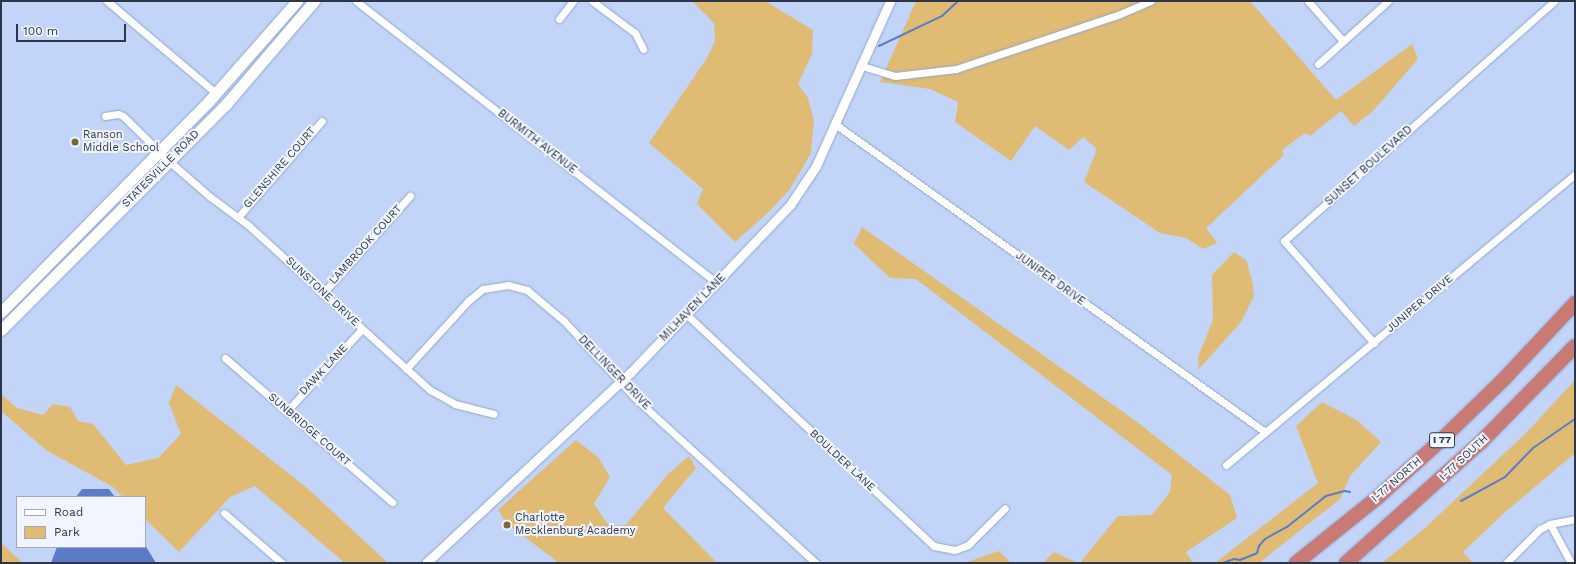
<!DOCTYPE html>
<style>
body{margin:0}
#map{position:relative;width:1576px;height:564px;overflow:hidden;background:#c2d5f9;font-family:"Work Sans",sans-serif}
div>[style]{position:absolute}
.green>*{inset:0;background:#dfbb73}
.water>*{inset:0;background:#5b7dc7}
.stream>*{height:2px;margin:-1px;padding:0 1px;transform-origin:1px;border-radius:1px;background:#5b7dc7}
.roads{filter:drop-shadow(0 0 1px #90a6d1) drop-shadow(0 0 1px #90a6d1)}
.minor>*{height:7px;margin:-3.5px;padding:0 3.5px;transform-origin:3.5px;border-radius:3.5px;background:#fff}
.tertiary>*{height:9px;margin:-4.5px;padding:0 4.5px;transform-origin:4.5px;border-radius:4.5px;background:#fff}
.secondary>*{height:11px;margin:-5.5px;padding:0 5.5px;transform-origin:5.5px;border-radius:5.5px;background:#fff}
.motorway>*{height:14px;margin:-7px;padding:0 7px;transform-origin:7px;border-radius:7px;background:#c97a75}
.dots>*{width:11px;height:11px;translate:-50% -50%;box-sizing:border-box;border:2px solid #f0f5ff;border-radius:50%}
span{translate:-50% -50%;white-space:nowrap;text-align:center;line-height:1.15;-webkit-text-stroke:4px #f0f5ff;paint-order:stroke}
.shield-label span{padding:1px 3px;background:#f0f5ff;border:1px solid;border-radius:3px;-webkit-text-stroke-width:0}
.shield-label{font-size:10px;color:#2d3648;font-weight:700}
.poi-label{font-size:11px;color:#2d3648}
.left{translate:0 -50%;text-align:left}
.street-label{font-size:11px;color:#2d3648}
.frame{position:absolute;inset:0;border:2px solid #2d3648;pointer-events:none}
.legend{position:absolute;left:16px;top:496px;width:130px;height:52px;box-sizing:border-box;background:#f0f5ff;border:1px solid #a2a9b6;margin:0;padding:5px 7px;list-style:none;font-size:12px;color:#2d3648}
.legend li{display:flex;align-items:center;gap:8px;height:20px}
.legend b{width:20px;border:1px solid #a2a9b6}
.scale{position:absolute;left:16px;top:24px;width:110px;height:18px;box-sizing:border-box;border:2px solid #2d3648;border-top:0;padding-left:5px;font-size:12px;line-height:14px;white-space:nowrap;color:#2d3648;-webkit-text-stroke:3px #f0f5ff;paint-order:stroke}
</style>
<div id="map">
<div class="green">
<div style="clip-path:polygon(692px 1px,765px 1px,813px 30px,812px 54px,798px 84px,808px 98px,814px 121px,811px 153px,790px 189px,770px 211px,735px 242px,697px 204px,703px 189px,649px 143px,707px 58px,715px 41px,714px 23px)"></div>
<div style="clip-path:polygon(916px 1px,1250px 1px,1336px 100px,1412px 44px,1418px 59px,1373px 111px,1354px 126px,1341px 111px,1310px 136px,1305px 133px,1282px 150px,1284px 155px,1206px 228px,1217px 243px,1203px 249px,1186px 238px,1160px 233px,1084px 182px,1097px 149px,1083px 137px,1069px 150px,1035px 126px,1011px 161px,955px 122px,958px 102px,930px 89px,880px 82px)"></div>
<div style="clip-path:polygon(862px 227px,1133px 419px,1230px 495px,1237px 518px,1186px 552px,1193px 563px,1080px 563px,1118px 516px,1152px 515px,1170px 492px,1172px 475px,916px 279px,890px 278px,854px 244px)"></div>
<div style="clip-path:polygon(1234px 252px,1246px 260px,1252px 280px,1254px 296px,1241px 322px,1199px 369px,1198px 357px,1213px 320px,1212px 275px)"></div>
<div style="clip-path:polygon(1575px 380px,1575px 453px,1503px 514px,1463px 552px,1473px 563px,1382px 563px,1425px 528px,1527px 432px)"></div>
<div style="clip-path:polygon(176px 385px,306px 487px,388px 563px,345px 563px,255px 486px,230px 497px,179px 552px,145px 519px,145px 497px,123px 497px,113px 487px,46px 450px,1px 411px,1px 394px,17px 408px,43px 415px,53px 404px,70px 407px,78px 421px,93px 424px,126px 465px,158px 458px,181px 434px,169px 403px)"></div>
<div style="clip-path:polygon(1322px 402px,1358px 421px,1381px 442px,1350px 476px,1340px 499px,1259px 563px,1215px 563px,1318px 483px,1296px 426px)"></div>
<div style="clip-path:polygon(576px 440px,598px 457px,610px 477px,594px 504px,609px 526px,626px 525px,668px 474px,689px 456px,696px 468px,663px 508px,717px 563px,559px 563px,506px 523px,498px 510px)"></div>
<div style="clip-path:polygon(1px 543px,23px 563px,1px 563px)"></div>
<div style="clip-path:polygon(999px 551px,1011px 563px,964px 563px)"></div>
<div style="clip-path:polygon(1054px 552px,1078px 563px,1043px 563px)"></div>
</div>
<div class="water">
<div style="clip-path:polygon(82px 489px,109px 489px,115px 497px,76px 497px)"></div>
<div style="clip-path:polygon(145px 545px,156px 563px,51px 563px,57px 547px)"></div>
</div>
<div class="stream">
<div style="left:879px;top:46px;width:70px;rotate:-25.5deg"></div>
<div style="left:942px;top:16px;width:22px;rotate:-43deg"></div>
<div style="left:1461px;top:501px;width:50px;rotate:-28.6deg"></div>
<div style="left:1505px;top:477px;width:40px;rotate:-46deg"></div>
<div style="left:1533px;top:448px;width:51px;rotate:-34.6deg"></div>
<div style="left:1223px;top:563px;width:12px;rotate:-20deg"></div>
<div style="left:1234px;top:559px;width:6px;rotate:9deg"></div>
<div style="left:1240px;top:560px;width:18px;rotate:-22deg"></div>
<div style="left:1257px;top:553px;width:7px;rotate:-74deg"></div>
<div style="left:1259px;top:546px;width:9px;rotate:-49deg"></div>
<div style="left:1265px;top:539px;width:25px;rotate:-29deg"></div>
<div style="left:1287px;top:527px;width:50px;rotate:-38.5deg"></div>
<div style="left:1326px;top:496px;width:20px;rotate:-15deg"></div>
<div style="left:1345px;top:491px;width:5px;rotate:11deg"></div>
</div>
<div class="roads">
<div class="minor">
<div style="left:107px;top:1px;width:143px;rotate:40.2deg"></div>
<div style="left:356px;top:1px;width:458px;rotate:38deg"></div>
<div style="left:592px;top:1px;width:54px;rotate:36.7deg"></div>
<div style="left:635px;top:33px;width:18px;rotate:63deg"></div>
<div style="left:1308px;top:1px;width:53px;rotate:48.8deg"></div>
<div style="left:559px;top:19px;width:23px;rotate:-52deg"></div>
<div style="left:1318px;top:64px;width:94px;rotate:-42deg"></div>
<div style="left:862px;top:66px;width:34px;rotate:17deg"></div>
<div style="left:895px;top:76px;width:61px;rotate:-6.5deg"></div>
<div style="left:956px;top:69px;width:173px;rotate:-18.5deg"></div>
<div style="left:1120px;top:14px;width:33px;rotate:-23deg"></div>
<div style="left:105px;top:116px;width:13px;rotate:-9deg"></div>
<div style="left:118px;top:114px;width:5px;rotate:22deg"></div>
<div style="left:123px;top:116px;width:66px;rotate:44.4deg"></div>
<div style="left:170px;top:162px;width:52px;rotate:41.1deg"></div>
<div style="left:209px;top:196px;width:49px;rotate:36.6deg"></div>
<div style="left:248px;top:225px;width:246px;rotate:42.2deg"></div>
<div style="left:430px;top:390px;width:29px;rotate:29deg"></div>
<div style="left:455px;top:404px;width:40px;rotate:14.4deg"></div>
<div style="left:835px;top:124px;width:529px;rotate:35.61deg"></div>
<div style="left:239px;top:216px;width:126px;rotate:-48.9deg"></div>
<div style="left:322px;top:294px;width:132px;rotate:-48.1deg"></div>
<div style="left:687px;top:315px;width:338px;rotate:43.1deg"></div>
<div style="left:934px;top:546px;width:21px;rotate:11deg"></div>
<div style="left:955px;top:550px;width:14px;rotate:-21deg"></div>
<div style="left:968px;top:545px;width:52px;rotate:-45deg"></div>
<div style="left:1374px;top:343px;width:136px;rotate:-131.4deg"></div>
<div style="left:1284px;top:241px;width:361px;rotate:-41.6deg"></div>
<div style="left:225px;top:358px;width:221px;rotate:40.8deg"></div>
<div style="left:406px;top:369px;width:92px;rotate:-47.6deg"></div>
<div style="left:468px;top:301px;width:19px;rotate:-39deg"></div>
<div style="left:483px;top:289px;width:25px;rotate:-9deg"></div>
<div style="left:508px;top:285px;width:20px;rotate:15deg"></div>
<div style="left:527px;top:290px;width:48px;rotate:40deg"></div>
<div style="left:564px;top:321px;width:105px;rotate:47.3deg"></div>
<div style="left:635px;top:398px;width:245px;rotate:42.4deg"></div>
<div style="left:287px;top:411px;width:111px;rotate:-47.6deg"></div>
<div style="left:1226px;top:465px;width:454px;rotate:-39.8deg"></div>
<div style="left:224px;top:513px;width:77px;rotate:40.8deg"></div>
<div style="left:1550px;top:524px;width:44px;rotate:61.7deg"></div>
<div style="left:1506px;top:563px;width:48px;rotate:-45deg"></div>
<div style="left:1540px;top:529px;width:11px;rotate:-27deg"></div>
<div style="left:1550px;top:524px;width:25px;rotate:-11deg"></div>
</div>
<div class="tertiary">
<div style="left:426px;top:563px;width:279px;rotate:-43deg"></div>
<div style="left:630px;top:373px;width:232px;rotate:-46.4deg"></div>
<div style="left:790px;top:205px;width:47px;rotate:-56.3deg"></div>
<div style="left:816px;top:166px;width:181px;rotate:-65.8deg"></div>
</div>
<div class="secondary">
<div style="left:1px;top:312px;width:295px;rotate:-45.4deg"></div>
<div style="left:208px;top:102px;width:135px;rotate:-48.6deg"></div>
<div style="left:1px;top:330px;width:320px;rotate:-45.1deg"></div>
<div style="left:227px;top:103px;width:134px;rotate:-49.5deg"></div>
</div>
<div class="motorway">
<div style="left:1296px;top:563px;width:105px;rotate:-38.8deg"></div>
<div style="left:1378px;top:497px;width:82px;rotate:-42deg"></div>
<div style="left:1439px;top:442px;width:91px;rotate:-44.1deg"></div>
<div style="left:1504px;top:379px;width:104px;rotate:-46.9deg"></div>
<div style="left:1346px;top:563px;width:181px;rotate:-41.9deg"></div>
<div style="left:1481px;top:442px;width:134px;rotate:-45.6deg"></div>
</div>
</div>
<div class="dots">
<div style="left:75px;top:142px;background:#7c6535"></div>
<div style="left:507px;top:525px;background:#7c6535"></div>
</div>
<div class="shield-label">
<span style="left:1442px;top:440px">I 77</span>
</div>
<div class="poi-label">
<span class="left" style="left:83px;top:142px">Ranson<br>Middle School</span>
<span class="left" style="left:515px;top:525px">Charlotte<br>Mecklenburg Academy</span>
</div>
<div class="street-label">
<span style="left:537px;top:142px;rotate:38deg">BURMITH AVENUE</span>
<span style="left:1369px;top:166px;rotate:-42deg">SUNSET BOULEVARD</span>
<span style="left:280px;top:168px;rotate:-49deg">GLENSHIRE COURT</span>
<span style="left:161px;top:169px;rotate:-45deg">STATESVILLE ROAD</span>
<span style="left:366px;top:245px;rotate:-48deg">LAMBROOK COURT</span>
<span style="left:1050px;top:279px;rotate:36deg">JUNIPER DRIVE</span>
<span style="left:322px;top:292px;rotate:43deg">SUNSTONE DRIVE</span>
<span style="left:1420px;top:304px;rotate:-40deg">JUNIPER DRIVE</span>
<span style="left:693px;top:308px;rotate:-46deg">MILHAVEN LANE</span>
<span style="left:324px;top:370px;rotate:-47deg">DAWK LANE</span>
<span style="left:614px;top:373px;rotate:46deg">DELLINGER DRIVE</span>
<span style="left:309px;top:430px;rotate:41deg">SUNBRIDGE COURT</span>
<span style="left:1464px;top:458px;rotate:-43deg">I-77 SOUTH</span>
<span style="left:842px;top:461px;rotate:43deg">BOULDER LANE</span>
<span style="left:1397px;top:480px;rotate:-41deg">I-77 NORTH</span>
</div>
<div class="frame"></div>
<ul class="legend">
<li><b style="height:5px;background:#fff"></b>Road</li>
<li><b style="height:11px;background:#dfbb73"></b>Park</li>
</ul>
<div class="scale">100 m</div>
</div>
